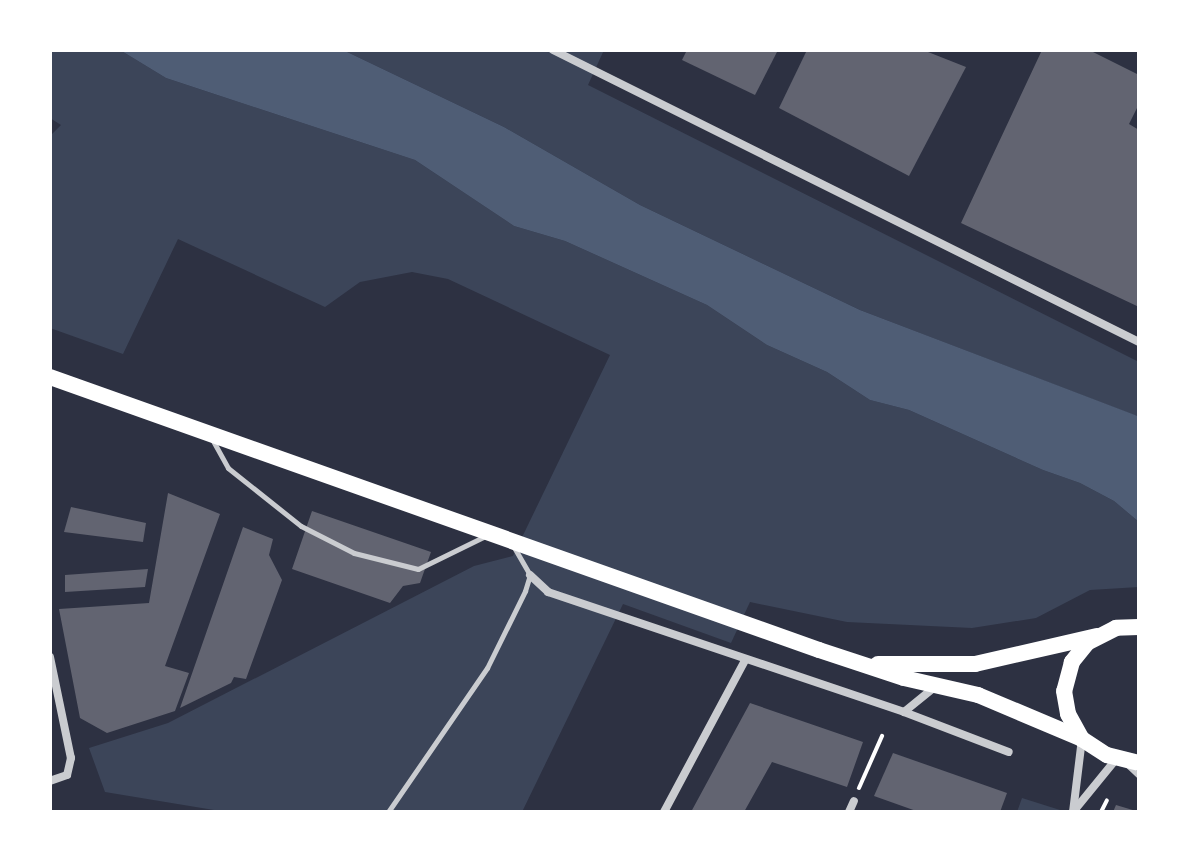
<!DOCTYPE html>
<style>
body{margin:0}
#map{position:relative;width:1189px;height:862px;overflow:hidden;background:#2d3142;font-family:"Fira Sans Condensed",sans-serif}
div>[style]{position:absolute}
.green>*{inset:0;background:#3c4559}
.water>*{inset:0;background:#4f5d75}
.building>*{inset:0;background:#626471}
.path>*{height:4px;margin:-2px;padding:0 2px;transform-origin:2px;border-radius:2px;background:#fff}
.service>*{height:5px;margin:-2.5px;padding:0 2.5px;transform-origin:2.5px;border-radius:2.5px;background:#caccd0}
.minor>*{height:8px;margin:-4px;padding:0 4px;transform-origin:4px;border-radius:4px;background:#caccd0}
.secondary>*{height:16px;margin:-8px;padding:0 8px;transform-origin:8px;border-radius:8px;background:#fff}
span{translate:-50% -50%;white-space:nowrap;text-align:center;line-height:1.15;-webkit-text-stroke:6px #fff;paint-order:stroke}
.frame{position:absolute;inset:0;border:52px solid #fff;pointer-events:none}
</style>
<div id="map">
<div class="green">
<div style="clip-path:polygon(50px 50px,120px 50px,166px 78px,415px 160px,514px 226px,565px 241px,707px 305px,767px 345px,827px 372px,870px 400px,909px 410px,1043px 470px,1080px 483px,1114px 501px,1139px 522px,1139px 587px,1090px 590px,1036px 618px,972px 628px,847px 622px,750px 602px,731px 643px,623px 604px,522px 812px,226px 812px,105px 792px,89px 748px,168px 723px,474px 566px,513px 556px,610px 355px,448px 279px,412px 272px,360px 282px,325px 307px,178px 239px,123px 354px,50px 328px,50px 136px,61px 125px,50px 118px)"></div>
<div style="clip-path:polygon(343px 50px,604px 50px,588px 85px,1139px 362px,1139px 417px,860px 310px,640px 205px,504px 127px)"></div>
<div style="clip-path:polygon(1022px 798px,1060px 810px,1017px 812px)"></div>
</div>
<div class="water">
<div style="clip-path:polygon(120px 50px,343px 50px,504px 127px,640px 205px,860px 310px,1135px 415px,1139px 417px,1139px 522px,1114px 501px,1080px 483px,1043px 470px,909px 410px,870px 400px,827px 372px,767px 345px,707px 305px,565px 241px,514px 226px,415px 160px,166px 78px)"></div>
</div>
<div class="building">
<div style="clip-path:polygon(687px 50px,778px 50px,755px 95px,682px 60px)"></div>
<div style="clip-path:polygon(807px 50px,923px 50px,966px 67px,909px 176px,779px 108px)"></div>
<div style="clip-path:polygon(1042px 50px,1089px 50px,1139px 75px,1139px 104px,1129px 124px,1139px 130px,1139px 307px,961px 223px)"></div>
<div style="clip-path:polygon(168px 493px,220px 514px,165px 666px,189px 673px,175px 711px,107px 733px,80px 718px,59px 609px,149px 603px)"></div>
<div style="clip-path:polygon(71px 507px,146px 523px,143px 542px,64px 532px)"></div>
<div style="clip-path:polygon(312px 511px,431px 552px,420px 583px,403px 586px,390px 603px,292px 569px)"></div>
<div style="clip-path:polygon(243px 527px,273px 539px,269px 555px,282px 580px,246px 679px,234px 677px,231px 683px,180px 708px)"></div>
<div style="clip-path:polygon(148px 569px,145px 587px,65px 592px,65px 575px)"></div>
<div style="clip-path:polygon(750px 703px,863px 742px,847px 787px,772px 762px,744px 812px,691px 812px)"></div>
<div style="clip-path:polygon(893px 753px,1007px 793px,1000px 812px,919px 812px,874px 796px)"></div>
<div style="clip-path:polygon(1116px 805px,1136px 811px,1136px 812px,1113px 812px)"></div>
</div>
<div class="path">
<div style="left:859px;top:788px;width:57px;rotate:-66.1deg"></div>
<div style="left:1101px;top:812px;width:13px;rotate:-63deg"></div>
</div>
<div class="service">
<div style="left:212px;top:439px;width:33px;rotate:61deg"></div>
<div style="left:228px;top:468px;width:93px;rotate:38.5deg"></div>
<div style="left:301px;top:526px;width:59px;rotate:27deg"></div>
<div style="left:354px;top:553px;width:66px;rotate:14deg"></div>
<div style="left:418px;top:569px;width:75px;rotate:-26.2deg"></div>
<div style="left:1127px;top:765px;width:16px;rotate:43deg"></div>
<div style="left:388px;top:812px;width:175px;rotate:-55.5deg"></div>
<div style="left:487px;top:668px;width:86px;rotate:-63.7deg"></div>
<div style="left:525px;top:591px;width:17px;rotate:-73deg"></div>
<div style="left:530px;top:575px;width:34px;rotate:-120deg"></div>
</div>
<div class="minor">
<div style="left:553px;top:50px;width:655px;rotate:26.49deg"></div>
<div style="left:530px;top:575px;width:25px;rotate:43deg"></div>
<div style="left:548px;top:592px;width:376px;rotate:18.6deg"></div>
<div style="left:904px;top:712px;width:41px;rotate:-39.1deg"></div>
<div style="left:50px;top:657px;width:103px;rotate:78.3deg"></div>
<div style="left:71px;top:758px;width:17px;rotate:103deg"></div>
<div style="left:67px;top:775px;width:18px;rotate:161deg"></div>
<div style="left:904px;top:712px;width:112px;rotate:20.9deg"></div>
<div style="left:664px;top:812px;width:172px;rotate:-61.9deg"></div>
<div style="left:849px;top:812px;width:12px;rotate:-66deg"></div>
<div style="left:1073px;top:812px;width:74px;rotate:-83deg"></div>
<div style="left:1073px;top:812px;width:70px;rotate:-50.8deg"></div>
</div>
<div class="secondary">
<div style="left:50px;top:377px;width:816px;rotate:19.55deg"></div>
<div style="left:819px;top:650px;width:89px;rotate:18.2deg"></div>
<div style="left:904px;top:678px;width:76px;rotate:12.9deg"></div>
<div style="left:978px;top:695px;width:113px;rotate:22.9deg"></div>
<div style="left:1139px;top:627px;width:23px;rotate:178deg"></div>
<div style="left:1116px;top:628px;width:31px;rotate:153deg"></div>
<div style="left:1088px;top:642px;width:26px;rotate:129deg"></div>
<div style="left:1072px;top:662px;width:30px;rotate:105deg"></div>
<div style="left:1064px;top:691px;width:23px;rotate:80deg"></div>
<div style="left:1068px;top:714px;width:29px;rotate:61deg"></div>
<div style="left:1082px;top:739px;width:30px;rotate:33deg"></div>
<div style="left:1107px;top:755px;width:33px;rotate:14deg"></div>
<div style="left:878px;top:664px;width:97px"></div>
<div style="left:975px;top:664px;width:125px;rotate:-12.9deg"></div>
</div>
<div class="frame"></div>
</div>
